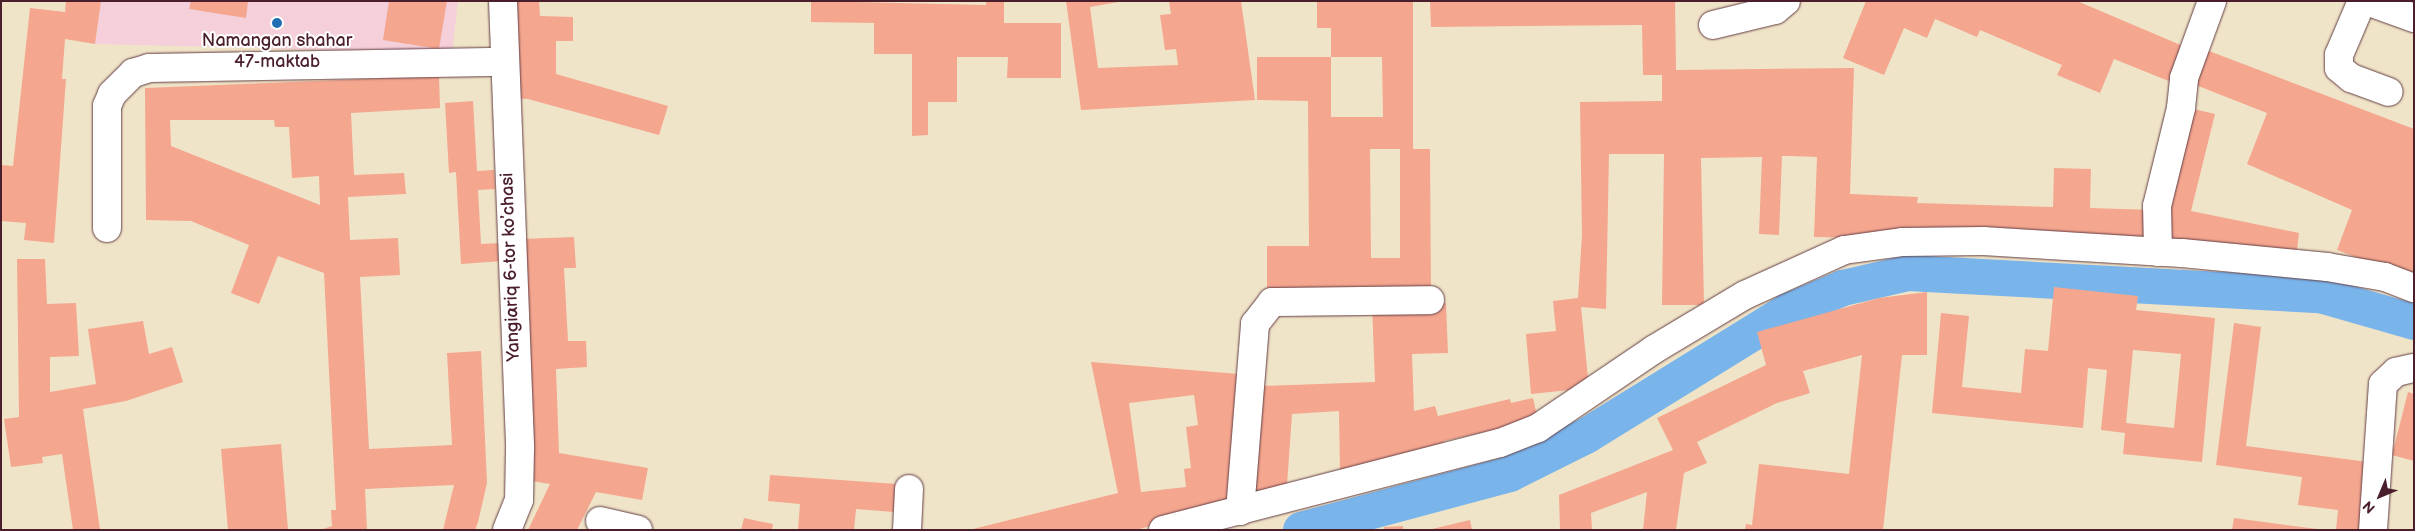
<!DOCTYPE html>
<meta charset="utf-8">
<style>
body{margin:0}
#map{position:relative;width:2415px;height:531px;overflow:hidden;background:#f0e4c8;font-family:"Balsamiq Sans",sans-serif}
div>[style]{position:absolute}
.built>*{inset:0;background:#f5cfd9}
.canal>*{height:36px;margin:-18px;padding:0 18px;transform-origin:18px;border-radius:18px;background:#79b4eb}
.building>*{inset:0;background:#f4a68f}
.roads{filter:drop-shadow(0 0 1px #633d43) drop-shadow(0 0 1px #633d43)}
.minor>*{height:28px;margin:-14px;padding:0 14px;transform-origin:14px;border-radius:14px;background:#fff}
.major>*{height:28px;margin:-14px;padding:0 14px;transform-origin:14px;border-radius:14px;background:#fff}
.dots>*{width:14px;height:14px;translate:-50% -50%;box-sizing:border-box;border:2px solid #fff;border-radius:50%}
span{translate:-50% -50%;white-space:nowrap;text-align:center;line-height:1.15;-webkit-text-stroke:4px #fff;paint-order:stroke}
.poi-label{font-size:18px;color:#4a1f2b}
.street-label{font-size:18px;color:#4a1f2b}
.frame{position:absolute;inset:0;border:2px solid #4a1f2b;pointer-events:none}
.north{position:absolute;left:2355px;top:471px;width:50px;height:50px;-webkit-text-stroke:4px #fff;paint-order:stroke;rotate:225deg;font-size:14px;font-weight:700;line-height:20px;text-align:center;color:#4a1f2b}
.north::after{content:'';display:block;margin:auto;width:18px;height:22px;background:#4a1f2b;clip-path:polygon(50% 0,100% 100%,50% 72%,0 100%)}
</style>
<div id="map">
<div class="built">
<div style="clip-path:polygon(101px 1px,458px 1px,452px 53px,95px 44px)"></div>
</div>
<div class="canal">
<div style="left:1301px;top:530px;width:216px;rotate:-15deg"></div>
<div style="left:1510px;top:474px;width:85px;rotate:-26.6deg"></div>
<div style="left:1586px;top:436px;width:238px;rotate:-31.7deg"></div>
<div style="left:1788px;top:311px;width:60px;rotate:-22.7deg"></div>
<div style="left:1843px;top:288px;width:67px;rotate:-13deg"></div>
<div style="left:1908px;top:273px;width:413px;rotate:3.1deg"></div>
<div style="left:2320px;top:295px;width:98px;rotate:16deg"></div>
</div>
<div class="building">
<div style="clip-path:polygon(66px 1px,101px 1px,95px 44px,65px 39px,62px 79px,66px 79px,54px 243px,24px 240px,26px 223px,1px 221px,1px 165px,13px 166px,30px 8px,65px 12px)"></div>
<div style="clip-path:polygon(191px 1px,248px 1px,246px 18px,189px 9px)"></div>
<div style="clip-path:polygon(389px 1px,447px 1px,439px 49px,383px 40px)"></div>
<div style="clip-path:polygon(513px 1px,539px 1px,540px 16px,573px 17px,573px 41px,556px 41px,556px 74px,668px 106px,659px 135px,528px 99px,513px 98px)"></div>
<div style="clip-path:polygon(811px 1px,986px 5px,986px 1px,1004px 1px,1004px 23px,1061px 23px,1061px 78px,1007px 78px,1008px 57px,957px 57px,957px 102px,928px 102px,928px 135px,912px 136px,912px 54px,874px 54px,874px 23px,811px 22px)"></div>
<div style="clip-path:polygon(1066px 1px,1124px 1px,1090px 7px,1098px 68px,1178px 65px,1176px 49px,1165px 50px,1160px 15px,1171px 14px,1169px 1px,1241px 1px,1255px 100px,1081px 110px)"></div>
<div style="clip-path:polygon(evenodd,1317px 1px,1413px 1px,1413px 149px,1430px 149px,1431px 296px,1267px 296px,1267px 246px,1309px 246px,1308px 101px,1257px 100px,1257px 57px,1331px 57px,1331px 28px,1317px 28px,1317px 1px,1331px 57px,1382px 57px,1383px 117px,1331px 117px,1331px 57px,1317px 1px,1370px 149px,1400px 149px,1400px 258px,1371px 258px,1370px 149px)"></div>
<div style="clip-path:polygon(1430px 1px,1675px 1px,1676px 70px,1854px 68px,1850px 194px,1918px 197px,1917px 203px,2053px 207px,2054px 168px,2091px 169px,2090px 208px,2153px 210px,2152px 244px,1814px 237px,1817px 157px,1790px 156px,1782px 156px,1779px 235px,1759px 234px,1762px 157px,1701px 158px,1704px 305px,1662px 305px,1664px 154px,1609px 154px,1606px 309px,1581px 307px,1589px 388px,1531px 394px,1526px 334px,1556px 331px,1553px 301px,1578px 298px,1582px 235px,1580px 102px,1662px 101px,1662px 75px,1643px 75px,1642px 25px,1431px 27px)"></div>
<div style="clip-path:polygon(1866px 1px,2077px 1px,2190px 49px,2176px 84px,2114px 59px,2100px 93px,2057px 75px,2062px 65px,1980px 30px,1977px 37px,1935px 19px,1927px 38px,1904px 28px,1884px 75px,1843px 58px)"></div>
<div style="clip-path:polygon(2201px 48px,2414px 129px,2414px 279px,2337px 250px,2352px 210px,2247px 164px,2267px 113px,2188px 82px)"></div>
<div style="clip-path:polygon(evenodd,439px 76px,440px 108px,351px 113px,354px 175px,404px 173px,406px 194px,348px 197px,350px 240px,398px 238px,400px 275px,360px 277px,369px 449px,452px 445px,447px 353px,481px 351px,487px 483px,478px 522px,475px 530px,443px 530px,454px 485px,365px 489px,367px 530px,320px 530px,332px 526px,331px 510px,336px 510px,324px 273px,278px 256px,259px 304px,231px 293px,249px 245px,191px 221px,146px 220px,145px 88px,439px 76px,170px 120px,274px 120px,275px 127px,289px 127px,292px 178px,319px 176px,320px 205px,171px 146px,170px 120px)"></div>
<div style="clip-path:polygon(473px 101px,477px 171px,494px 170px,495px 189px,478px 190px,481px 244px,501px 243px,502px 261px,461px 264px,456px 172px,449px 173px,445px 103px)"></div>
<div style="clip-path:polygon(2189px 108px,2215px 114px,2191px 211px,2299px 233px,2296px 259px,2161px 239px)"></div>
<div style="clip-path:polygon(574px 237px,576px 268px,564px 268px,568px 341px,586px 341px,587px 367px,556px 369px,559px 453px,648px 468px,642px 500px,596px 492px,577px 530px,528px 530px,550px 484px,532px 481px,522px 239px)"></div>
<div style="clip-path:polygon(17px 259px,45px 259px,47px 304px,76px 303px,79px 356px,50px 357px,50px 392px,96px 384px,88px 329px,143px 321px,149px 354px,172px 347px,183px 382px,126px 401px,83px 409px,100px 530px,73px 530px,62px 454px,42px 457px,43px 463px,11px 467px,4px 419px,19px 417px)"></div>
<div style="clip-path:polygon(evenodd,2054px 287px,2138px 296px,2136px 310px,2215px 318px,2202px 462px,2123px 454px,2125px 433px,2101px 430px,2107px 370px,2088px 368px,2083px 428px,1932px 413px,1941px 313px,1969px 316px,1962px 387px,2021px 393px,2025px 349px,2048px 351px,2054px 287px,2133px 350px,2181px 354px,2174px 428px,2126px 423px,2133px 350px)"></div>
<div style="clip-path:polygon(1927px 292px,1927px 355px,1902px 355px,1883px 530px,1745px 530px,1746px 524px,1752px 525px,1759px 464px,1849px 474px,1862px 355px,1803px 371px,1810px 393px,1777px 403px,1697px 442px,1707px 463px,1684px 473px,1676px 530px,1643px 530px,1647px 492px,1591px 513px,1592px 530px,1560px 530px,1559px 495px,1673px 450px,1657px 418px,1766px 365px,1757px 332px,1879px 298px)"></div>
<div style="clip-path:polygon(1446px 303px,1448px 353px,1412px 354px,1414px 411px,1435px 406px,1438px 416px,1510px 399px,1511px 403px,1533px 398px,1538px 420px,1444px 441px,1445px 446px,1340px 474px,1339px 411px,1292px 414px,1286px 499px,1252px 497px,1260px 386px,1375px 382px,1372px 305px)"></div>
<div style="clip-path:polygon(2234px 323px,2261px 327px,2246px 446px,2368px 462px,2365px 530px,2336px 530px,2338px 510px,2298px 505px,2302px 477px,2216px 465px)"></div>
<div style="clip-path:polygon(evenodd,1091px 362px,1239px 374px,1237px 505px,1135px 530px,969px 530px,1118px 493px,1091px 362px,1194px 395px,1198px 425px,1186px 427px,1191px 468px,1184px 469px,1186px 487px,1141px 492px,1129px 403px,1194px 395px)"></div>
<div style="clip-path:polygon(2408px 392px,2414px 394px,2414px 461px,2392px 455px)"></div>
<div style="clip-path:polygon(281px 444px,288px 530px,228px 530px,221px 449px)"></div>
<div style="clip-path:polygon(770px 475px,897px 484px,894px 512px,856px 509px,854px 530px,798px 530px,800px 504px,768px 501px)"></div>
<div style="clip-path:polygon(744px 518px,773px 524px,772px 530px,741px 530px)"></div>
<div style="clip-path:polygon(2234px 518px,2317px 529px,2317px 530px,2232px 530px)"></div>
<div style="clip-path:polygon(1470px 520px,1472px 530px,1432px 530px,1432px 529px)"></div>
<div style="clip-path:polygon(1403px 526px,1403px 530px,1384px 530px,1384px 527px)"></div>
</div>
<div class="roads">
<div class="minor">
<div style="left:503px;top:1px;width:448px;rotate:87.8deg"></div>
<div style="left:520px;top:449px;width:51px;rotate:91.1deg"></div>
<div style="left:519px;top:500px;width:32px;rotate:112deg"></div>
<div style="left:2362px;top:1px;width:59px;rotate:113.1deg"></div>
<div style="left:2339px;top:55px;width:13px;rotate:90deg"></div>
<div style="left:2339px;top:68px;width:16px;rotate:40deg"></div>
<div style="left:2351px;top:78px;width:40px;rotate:20.2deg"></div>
<div style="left:1713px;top:25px;width:64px;rotate:-13.6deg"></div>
<div style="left:1775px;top:10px;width:14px;rotate:-39deg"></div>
<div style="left:107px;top:228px;width:122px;rotate:-90deg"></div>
<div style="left:107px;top:106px;width:13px;rotate:-67deg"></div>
<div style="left:112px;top:94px;width:30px;rotate:-45deg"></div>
<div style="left:133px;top:73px;width:17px;rotate:-17deg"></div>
<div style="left:149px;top:68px;width:355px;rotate:-1deg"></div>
<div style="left:2158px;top:252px;width:46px;rotate:-91.2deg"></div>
<div style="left:2157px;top:206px;width:101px;rotate:-76.2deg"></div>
<div style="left:2181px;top:108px;width:30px;rotate:-84deg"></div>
<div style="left:2184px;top:78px;width:82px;rotate:-70deg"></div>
<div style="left:1240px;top:511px;width:188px;rotate:-85.4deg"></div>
<div style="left:1255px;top:324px;width:28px;rotate:-52deg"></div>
<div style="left:1272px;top:302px;width:158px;rotate:-0.7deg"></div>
<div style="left:600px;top:521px;width:39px;rotate:13deg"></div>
<div style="left:907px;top:530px;width:41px;rotate:-87.2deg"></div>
<div style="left:1163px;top:530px;width:348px;rotate:-14.5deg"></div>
<div style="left:1500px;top:443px;width:41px;rotate:-21.5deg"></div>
<div style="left:1538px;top:428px;width:139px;rotate:-34.1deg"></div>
<div style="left:1653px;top:350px;width:107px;rotate:-30.9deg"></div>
<div style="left:1745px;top:295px;width:109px;rotate:-24.4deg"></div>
<div style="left:1844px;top:250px;width:60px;rotate:-7.7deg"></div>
<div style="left:1903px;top:242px;width:80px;rotate:-0.7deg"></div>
<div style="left:1983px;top:241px;width:199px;rotate:3.5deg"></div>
<div style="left:2182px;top:253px;width:146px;rotate:5.5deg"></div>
<div style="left:2327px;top:267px;width:59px;rotate:9.8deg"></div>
<div style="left:2385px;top:277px;width:31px;rotate:21deg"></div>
<div style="left:2373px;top:530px;width:146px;rotate:-86.1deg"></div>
<div style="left:2383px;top:384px;width:18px;rotate:-43deg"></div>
<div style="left:2396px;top:372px;width:18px;rotate:-13deg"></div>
</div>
<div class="major">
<div style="left:2367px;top:1px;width:50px;rotate:19.9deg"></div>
</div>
</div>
<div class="dots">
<div style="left:277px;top:23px;background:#1f6fb2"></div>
</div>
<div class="poi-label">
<span style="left:277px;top:52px">Namangan shahar<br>47-maktab</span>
</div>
<div class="street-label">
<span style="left:511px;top:267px;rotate:-92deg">Yangiаriq 6-tor koʼchasi</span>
</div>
<div class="frame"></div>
<div class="north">N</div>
</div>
